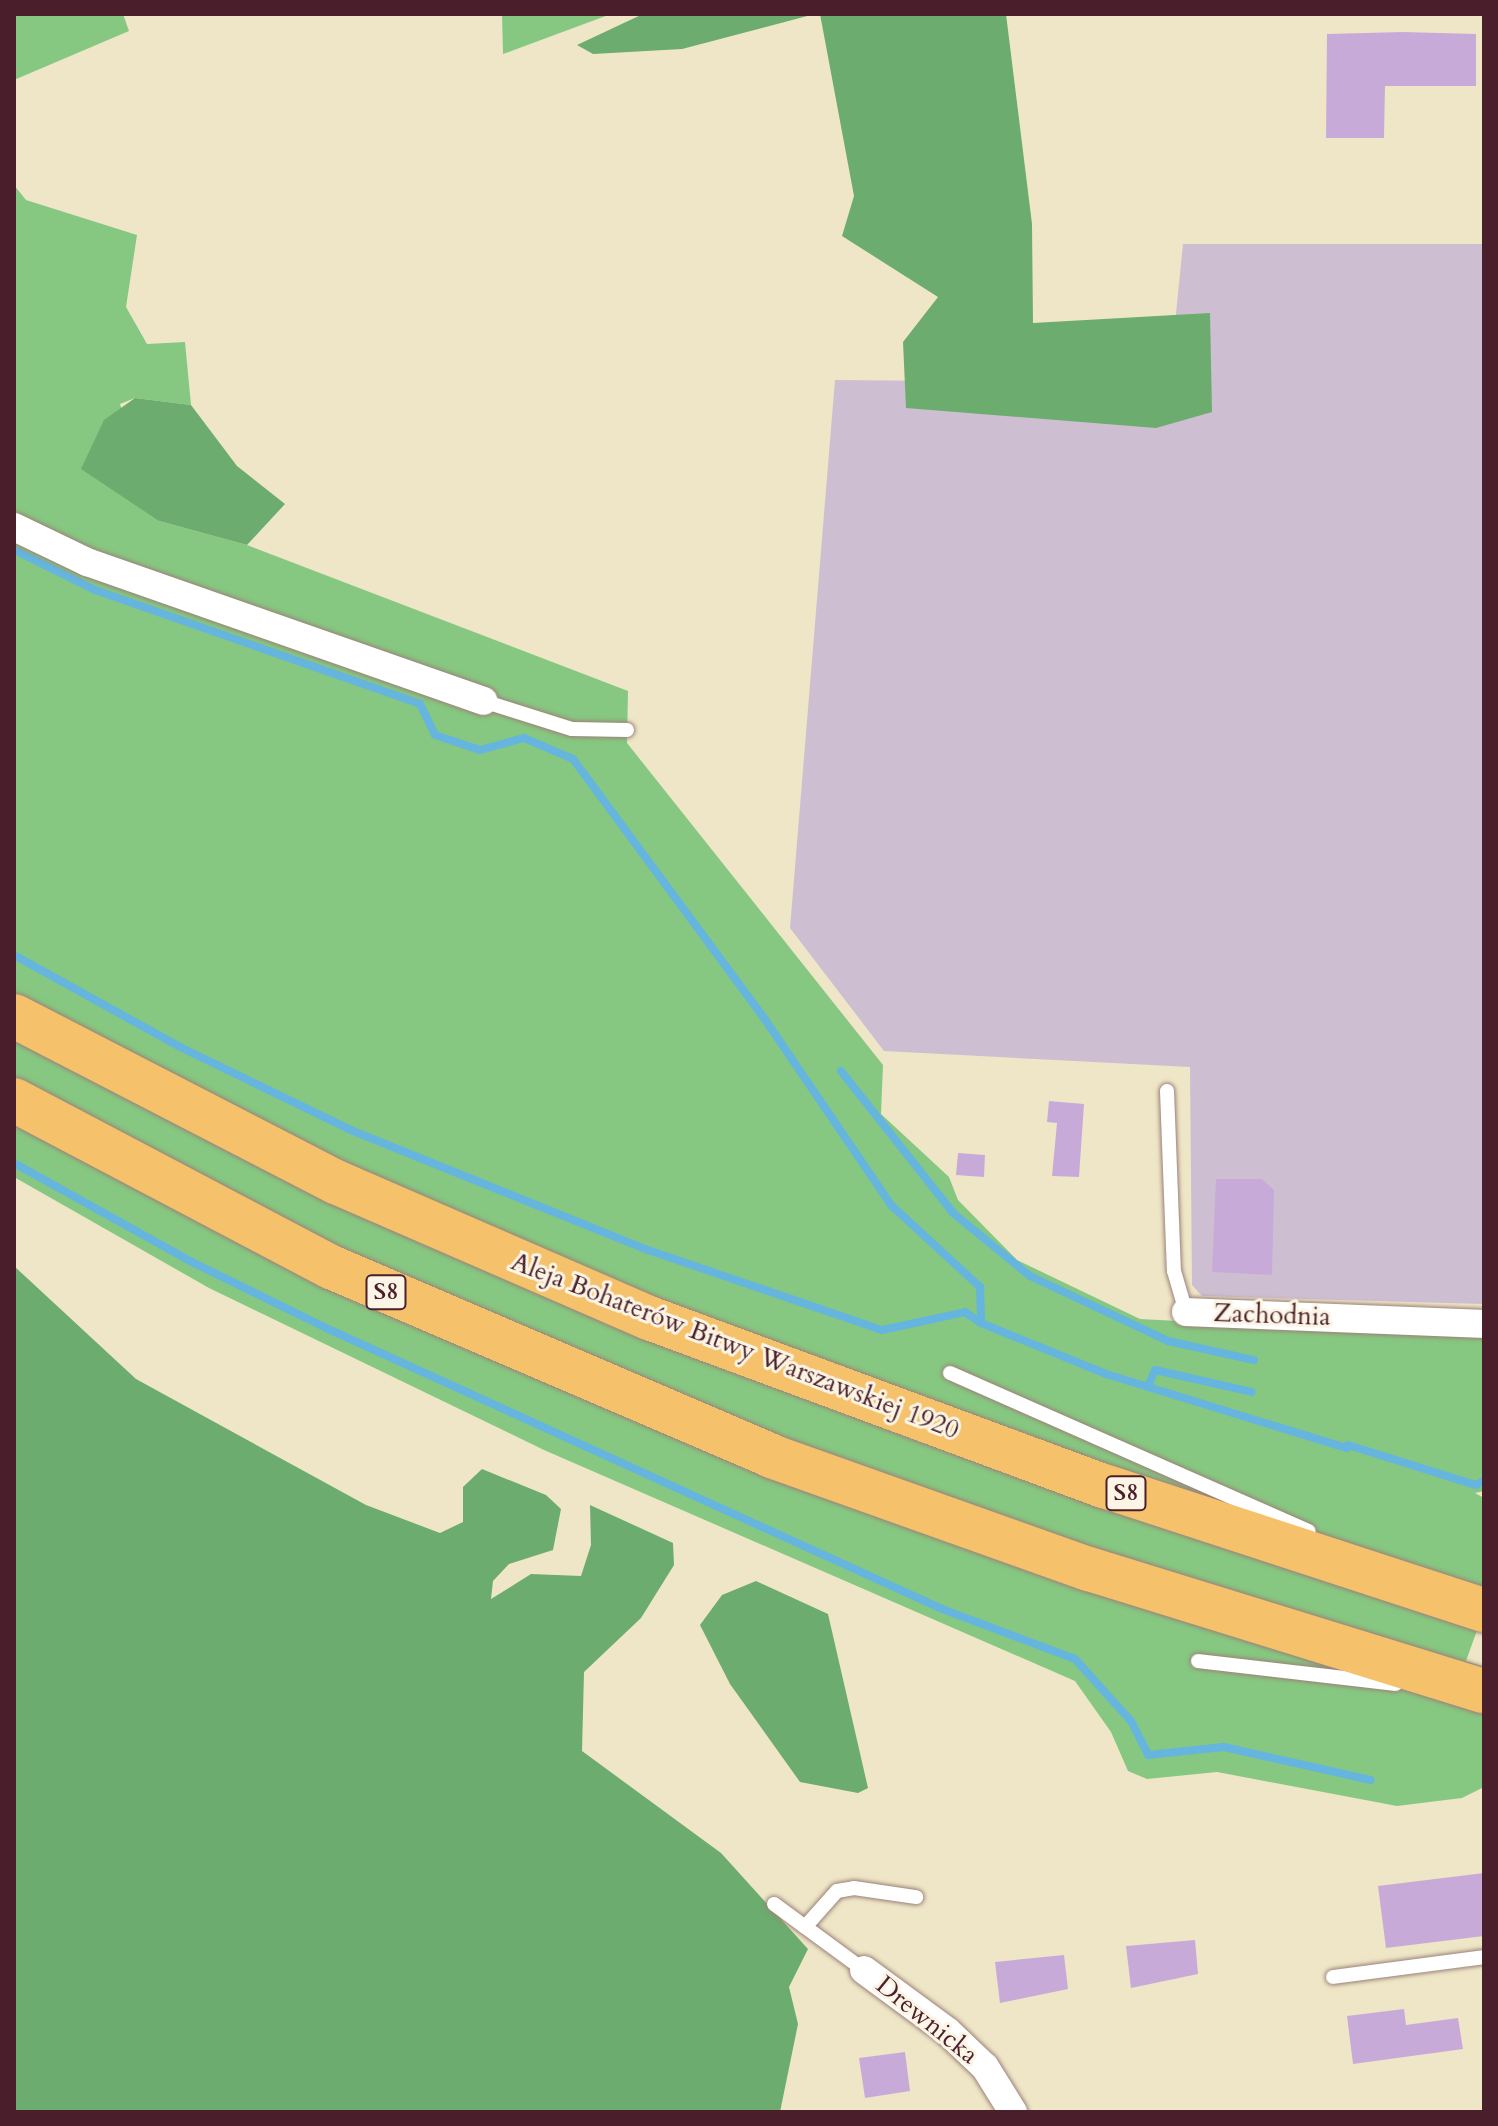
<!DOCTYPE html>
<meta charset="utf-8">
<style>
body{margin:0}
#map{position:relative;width:1498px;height:2126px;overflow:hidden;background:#efe6c7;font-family:Cardo,serif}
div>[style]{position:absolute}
.industrial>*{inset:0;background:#cebed2}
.green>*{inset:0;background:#86c881}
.forest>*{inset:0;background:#6cac6f}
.stream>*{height:8px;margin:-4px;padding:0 4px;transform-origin:4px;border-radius:4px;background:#65b5df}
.building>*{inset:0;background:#c8aad9}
.roads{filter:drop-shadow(0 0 2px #9c8279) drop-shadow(0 0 2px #9c8279)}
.service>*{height:14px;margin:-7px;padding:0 7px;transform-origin:7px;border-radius:7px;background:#fff}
.minor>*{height:28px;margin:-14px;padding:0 14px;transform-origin:14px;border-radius:14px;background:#fff}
.motorway>*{height:44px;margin:-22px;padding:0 22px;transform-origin:22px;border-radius:22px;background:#f5c16b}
span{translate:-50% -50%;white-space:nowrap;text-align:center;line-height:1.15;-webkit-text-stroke:6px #fcf5e5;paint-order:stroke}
.shield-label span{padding:2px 6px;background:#fcf5e5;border:2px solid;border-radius:6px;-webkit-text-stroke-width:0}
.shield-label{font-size:24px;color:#4a1f2b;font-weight:700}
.street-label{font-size:26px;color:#4a1f2b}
.frame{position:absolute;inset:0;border:16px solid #4a1f2b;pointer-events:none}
</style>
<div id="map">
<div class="industrial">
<div style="clip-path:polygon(1183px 244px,1484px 244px,1484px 1304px,1202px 1296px,1192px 1285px,1190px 1067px,884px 1051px,790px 928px,835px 380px,1169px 383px)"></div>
</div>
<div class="green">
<div style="clip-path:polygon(14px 14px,123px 14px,129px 31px,14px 80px)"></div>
<div style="clip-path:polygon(502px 14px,611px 14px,503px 54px)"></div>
<div style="clip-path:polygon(14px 185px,26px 200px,137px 235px,126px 307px,147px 344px,185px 342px,191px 405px,135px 398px,120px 404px,159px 521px,247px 545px,628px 691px,627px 743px,883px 1065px,881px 1114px,949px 1177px,958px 1200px,1017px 1260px,1140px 1319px,1484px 1337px,1484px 1491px,1475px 1493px,1484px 1498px,1484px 1611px,1466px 1661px,1484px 1667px,1484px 1787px,1462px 1798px,1397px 1806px,1217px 1772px,1147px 1779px,1128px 1771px,1111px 1732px,1075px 1681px,544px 1450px,209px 1288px,14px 1177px)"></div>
</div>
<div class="forest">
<div style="clip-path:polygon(643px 14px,815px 14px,682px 49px,593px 54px,577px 45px)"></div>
<div style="clip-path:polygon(820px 14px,1006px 14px,1032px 224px,1033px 323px,1210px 313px,1212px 412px,1156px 428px,906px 408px,903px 342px,938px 297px,842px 236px,854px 196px)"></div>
<div style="clip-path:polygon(135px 398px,191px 405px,237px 466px,285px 504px,247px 545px,159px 521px,81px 469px,104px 420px)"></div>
<div style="clip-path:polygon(14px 1266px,136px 1379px,366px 1505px,440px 1533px,463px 1522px,463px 1487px,482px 1469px,546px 1495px,561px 1509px,553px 1550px,509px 1564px,493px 1581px,491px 1599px,531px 1574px,581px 1576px,591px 1545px,590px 1505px,673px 1543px,674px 1565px,641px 1618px,584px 1672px,582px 1751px,721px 1853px,808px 1949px,789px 1987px,798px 2024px,780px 2112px,14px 2112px)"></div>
<div style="clip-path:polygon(756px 1581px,828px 1614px,868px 1788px,858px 1793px,800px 1782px,730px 1684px,700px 1625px,722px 1595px)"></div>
</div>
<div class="stream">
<div style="left:14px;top:550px;width:90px;rotate:26.3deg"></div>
<div style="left:95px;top:590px;width:344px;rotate:19.3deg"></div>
<div style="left:420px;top:704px;width:34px;rotate:64deg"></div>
<div style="left:435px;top:735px;width:47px;rotate:18.4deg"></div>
<div style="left:480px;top:750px;width:46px;rotate:-15.3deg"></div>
<div style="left:524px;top:738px;width:53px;rotate:23.2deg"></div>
<div style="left:573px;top:759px;width:322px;rotate:53.6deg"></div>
<div style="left:764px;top:1018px;width:227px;rotate:55.8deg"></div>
<div style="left:892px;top:1206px;width:120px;rotate:42.6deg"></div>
<div style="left:980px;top:1287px;width:36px;rotate:88deg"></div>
<div style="left:981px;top:1323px;width:135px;rotate:22.2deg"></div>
<div style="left:1106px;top:1374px;width:252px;rotate:17.1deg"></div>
<div style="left:14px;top:955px;width:190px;rotate:29deg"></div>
<div style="left:180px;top:1047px;width:192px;rotate:25.9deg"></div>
<div style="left:353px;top:1131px;width:318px;rotate:22deg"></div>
<div style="left:648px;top:1250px;width:247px;rotate:18.9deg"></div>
<div style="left:882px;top:1330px;width:85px;rotate:-12.2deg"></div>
<div style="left:965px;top:1312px;width:19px;rotate:35deg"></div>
<div style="left:841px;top:1071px;width:181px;rotate:51.7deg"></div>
<div style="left:953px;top:1213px;width:99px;rotate:39.3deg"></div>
<div style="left:1030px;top:1276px;width:153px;rotate:25.2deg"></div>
<div style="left:1168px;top:1341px;width:88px;rotate:12.5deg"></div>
<div style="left:14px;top:1163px;width:204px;rotate:29.1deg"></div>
<div style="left:192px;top:1262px;width:149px;rotate:26.2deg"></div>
<div style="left:326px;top:1328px;width:677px;rotate:24.52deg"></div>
<div style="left:942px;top:1609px;width:142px;rotate:20.6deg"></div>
<div style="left:1075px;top:1659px;width:84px;rotate:47.9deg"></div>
<div style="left:1131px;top:1721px;width:38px;rotate:63deg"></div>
<div style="left:1148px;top:1755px;width:76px;rotate:-6deg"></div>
<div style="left:1224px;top:1747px;width:150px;rotate:12.7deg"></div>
<div style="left:1148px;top:1386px;width:17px;rotate:-66deg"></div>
<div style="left:1155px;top:1370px;width:99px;rotate:12.8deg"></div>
<div style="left:1348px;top:1445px;width:134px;rotate:17.4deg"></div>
<div style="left:1476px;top:1485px;width:9px;rotate:-27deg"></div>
</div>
<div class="building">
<div style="clip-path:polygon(1403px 32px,1476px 34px,1476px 86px,1385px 86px,1384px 138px,1326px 138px,1327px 34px)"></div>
<div style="clip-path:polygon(1049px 1101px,1084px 1104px,1079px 1177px,1052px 1176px,1057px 1123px,1047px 1122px)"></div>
<div style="clip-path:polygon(958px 1153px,985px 1155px,984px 1177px,956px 1175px)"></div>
<div style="clip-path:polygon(1216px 1179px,1262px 1179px,1274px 1190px,1272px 1275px,1212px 1272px)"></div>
<div style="clip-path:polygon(1484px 1873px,1484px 1936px,1386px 1948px,1378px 1886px)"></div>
<div style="clip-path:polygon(1195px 1940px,1198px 1974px,1131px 1988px,1126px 1946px)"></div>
<div style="clip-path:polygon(1064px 1955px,1068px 1989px,1000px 2003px,995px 1962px)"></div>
<div style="clip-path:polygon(1404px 2009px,1406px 2025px,1458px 2018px,1463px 2049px,1353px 2064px,1347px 2016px)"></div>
<div style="clip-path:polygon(905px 2052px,910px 2091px,865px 2098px,859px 2058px)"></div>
</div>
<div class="roads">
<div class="service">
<div style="left:483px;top:701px;width:93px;rotate:17.5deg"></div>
<div style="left:572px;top:729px;width:55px;rotate:1deg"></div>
<div style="left:1167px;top:1091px;width:180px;rotate:87.8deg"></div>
<div style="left:1174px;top:1271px;width:43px;rotate:73.7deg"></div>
<div style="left:950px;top:1373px;width:392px;rotate:23.8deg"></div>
<div style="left:1198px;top:1661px;width:199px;rotate:6.6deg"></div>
<div style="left:774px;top:1904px;width:112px;rotate:36.3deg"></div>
<div style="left:805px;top:1927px;width:48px;rotate:-48.4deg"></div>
<div style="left:837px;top:1891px;width:17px;rotate:-10deg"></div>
<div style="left:854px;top:1888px;width:63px;rotate:8.3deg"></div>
<div style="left:1333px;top:1977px;width:152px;rotate:-7.5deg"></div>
</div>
<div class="minor">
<div style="left:14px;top:527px;width:81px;rotate:25.6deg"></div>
<div style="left:87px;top:562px;width:420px;rotate:19.3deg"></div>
<div style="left:1186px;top:1312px;width:298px;rotate:2.3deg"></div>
<div style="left:864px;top:1970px;width:103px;rotate:36.3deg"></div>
<div style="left:947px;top:2031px;width:52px;rotate:43.5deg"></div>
<div style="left:985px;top:2067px;width:53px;rotate:58.1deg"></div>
</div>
<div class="motorway">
<div style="left:14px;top:1016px;width:362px;rotate:27.3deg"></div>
<div style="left:336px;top:1182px;width:341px;rotate:23.5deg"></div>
<div style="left:649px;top:1318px;width:485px;rotate:20.3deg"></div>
<div style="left:1104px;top:1486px;width:400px;rotate:18.1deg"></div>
<div style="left:14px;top:1100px;width:358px;rotate:27.8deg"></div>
<div style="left:331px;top:1267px;width:479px;rotate:23.2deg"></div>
<div style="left:771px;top:1456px;width:337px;rotate:19.6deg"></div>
<div style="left:1089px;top:1569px;width:413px;rotate:17.2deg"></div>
</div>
</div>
<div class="shield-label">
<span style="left:386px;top:1292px">S8</span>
<span style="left:1126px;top:1493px">S8</span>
</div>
<div class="street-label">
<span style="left:1272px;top:1315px;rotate:2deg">Zachodnia</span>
<span style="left:735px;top:1346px;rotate:21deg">Aleja Bohaterów Bitwy Warszawskiej 1920</span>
<span style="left:927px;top:2020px;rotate:39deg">Drewnicka</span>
</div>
<div class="frame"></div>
</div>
